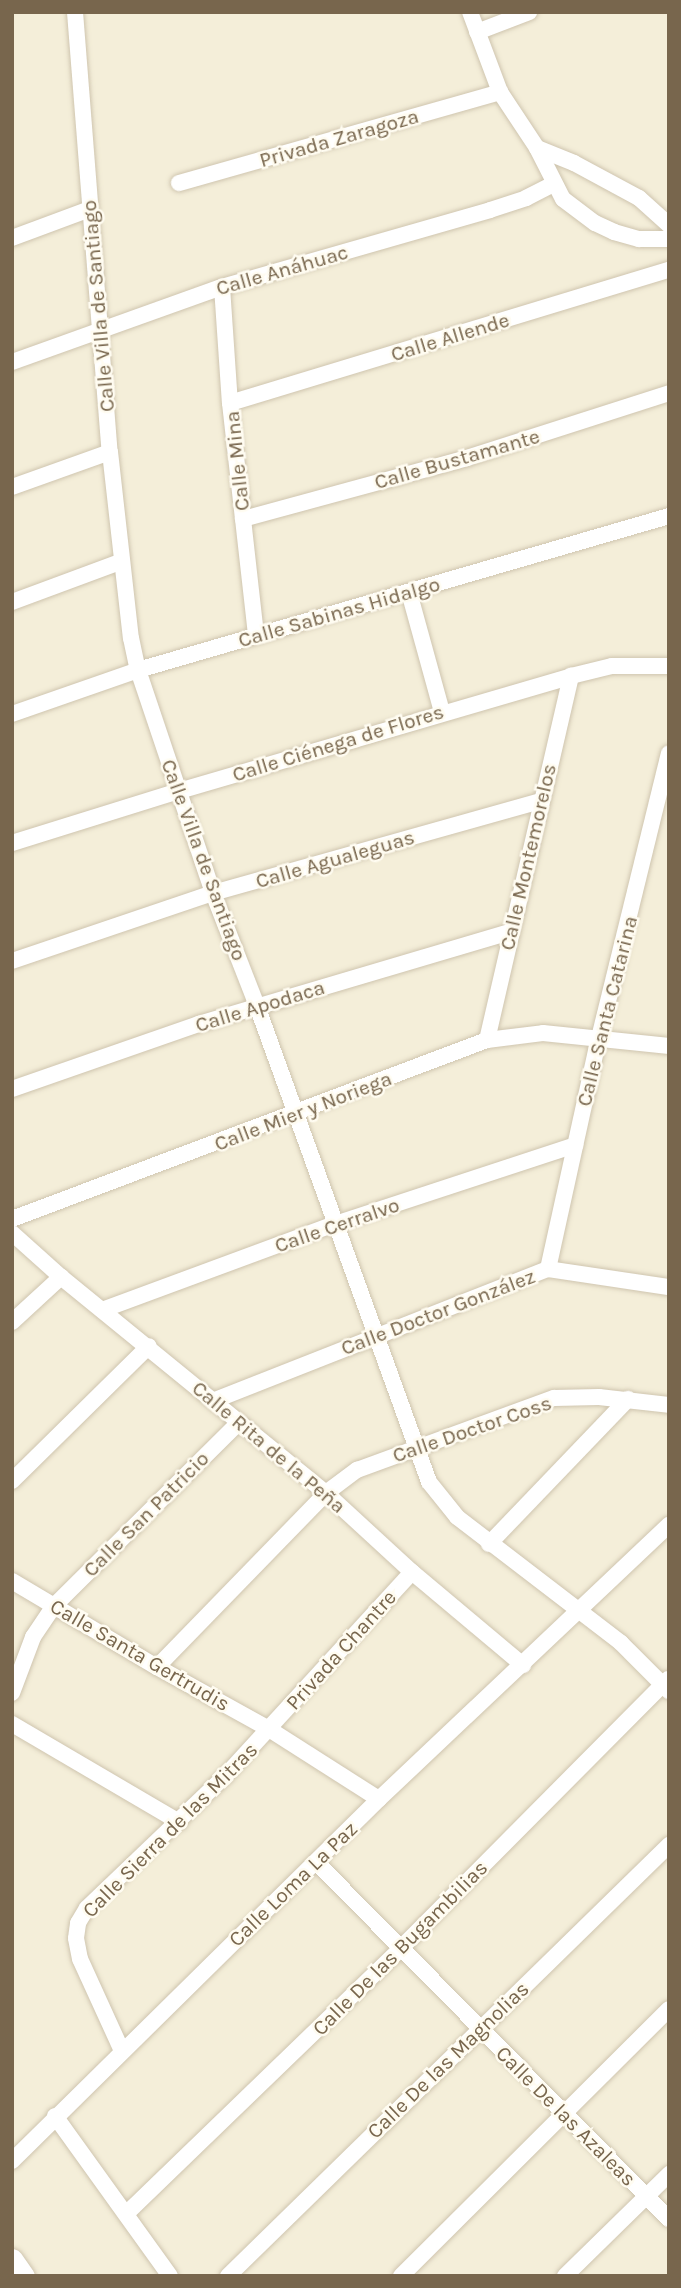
<!DOCTYPE html>
<meta charset="utf-8">
<style>
body{margin:0}
#map{position:relative;width:681px;height:2288px;overflow:hidden;background:#fcfaea;font-family:Karla,sans-serif}
div>[style]{position:absolute}
.residential>*{inset:0;background:#f4eed9}
.roads{filter:drop-shadow(0 0 2px #cfc5af) drop-shadow(0 0 2px #cfc5af)}
.minor>*{height:16px;margin:-8px;padding:0 8px;transform-origin:8px;border-radius:8px;background:#fff}
.tertiary>*{height:21px;margin:-10.5px;padding:0 10.5px;transform-origin:10.5px;border-radius:10.5px;background:#fff}
span{translate:-50% -50%;white-space:nowrap;text-align:center;line-height:1.15;-webkit-text-stroke:5px #fffcf1;paint-order:stroke}
.street-label{font-size:21px;color:#78664d}
.frame{position:absolute;inset:0;border:14px solid #78664d;pointer-events:none}
</style>
<div id="map">
<div class="residential">
<div style="clip-path:polygon(12px 12px,669px 12px,669px 2276px,12px 2276px)"></div>
</div>
<div class="roads">
<div class="minor">
<div style="left:75px;top:12px;width:441px;rotate:85.5deg"></div>
<div style="left:110px;top:452px;width:187px;rotate:83.6deg"></div>
<div style="left:131px;top:638px;width:33px;rotate:78deg"></div>
<div style="left:138px;top:670px;width:235px;rotate:71.4deg"></div>
<div style="left:213px;top:893px;width:121px;rotate:68.7deg"></div>
<div style="left:257px;top:1006px;width:506px;rotate:70.13deg"></div>
<div style="left:429px;top:1482px;width:45px;rotate:51.3deg"></div>
<div style="left:457px;top:1517px;width:207px;rotate:37.5deg"></div>
<div style="left:621px;top:1643px;width:68px;rotate:45deg"></div>
<div style="left:470px;top:12px;width:85px;rotate:69.4deg"></div>
<div style="left:500px;top:92px;width:67px;rotate:56.5deg"></div>
<div style="left:537px;top:148px;width:57px;rotate:63deg"></div>
<div style="left:563px;top:199px;width:40px;rotate:37deg"></div>
<div style="left:595px;top:223px;width:21px;rotate:25deg"></div>
<div style="left:614px;top:232px;width:26px;rotate:16deg"></div>
<div style="left:639px;top:239px;width:30px"></div>
<div style="left:477px;top:32px;width:56px;rotate:-21deg"></div>
<div style="left:537px;top:148px;width:40px;rotate:22deg"></div>
<div style="left:574px;top:163px;width:74px;rotate:28.3deg"></div>
<div style="left:639px;top:198px;width:40px;rotate:42deg"></div>
<div style="left:179px;top:183px;width:334px;rotate:-15.8deg"></div>
<div style="left:12px;top:238px;width:83px;rotate:-20.4deg"></div>
<div style="left:222px;top:287px;width:116px;rotate:86.1deg"></div>
<div style="left:230px;top:403px;width:233px;rotate:83.6deg"></div>
<div style="left:12px;top:362px;width:223px;rotate:-19.7deg"></div>
<div style="left:222px;top:287px;width:279px;rotate:-16deg"></div>
<div style="left:490px;top:210px;width:38px;rotate:-18deg"></div>
<div style="left:526px;top:198px;width:30px;rotate:-27deg"></div>
<div style="left:230px;top:403px;width:459px;rotate:-16.9deg"></div>
<div style="left:12px;top:487px;width:104px;rotate:-19.7deg"></div>
<div style="left:243px;top:519px;width:232px;rotate:-15.2deg"></div>
<div style="left:467px;top:458px;width:212px;rotate:-17.8deg"></div>
<div style="left:409px;top:592px;width:124px;rotate:74.6deg"></div>
<div style="left:12px;top:602px;width:115px;rotate:-20.3deg"></div>
<div style="left:12px;top:714px;width:133px;rotate:-19.2deg"></div>
<div style="left:138px;top:670px;width:553px;rotate:-16.17deg"></div>
<div style="left:12px;top:843px;width:175px;rotate:-17.3deg"></div>
<div style="left:179px;top:791px;width:409px;rotate:-16.3deg"></div>
<div style="left:571px;top:676px;width:42px;rotate:-13.7deg"></div>
<div style="left:612px;top:666px;width:57px"></div>
<div style="left:12px;top:961px;width:212px;rotate:-18.7deg"></div>
<div style="left:213px;top:893px;width:340px;rotate:-15.7deg"></div>
<div style="left:487px;top:1040px;width:374px;rotate:-77deg"></div>
<div style="left:12px;top:1089px;width:198px;rotate:-19.2deg"></div>
<div style="left:199px;top:1024px;width:324px;rotate:-16.5deg"></div>
<div style="left:12px;top:1219px;width:508px;rotate:-20.65deg"></div>
<div style="left:487px;top:1040px;width:56px;rotate:-7.1deg"></div>
<div style="left:543px;top:1033px;width:127px;rotate:5.9deg"></div>
<div style="left:12px;top:1233px;width:66px;rotate:41.9deg"></div>
<div style="left:61px;top:1277px;width:342px;rotate:39.2deg"></div>
<div style="left:326px;top:1493px;width:117px;rotate:42.6deg"></div>
<div style="left:412px;top:1572px;width:145px;rotate:40deg"></div>
<div style="left:548px;top:1269px;width:237px;rotate:-77.6deg"></div>
<div style="left:599px;top:1038px;width:293px;rotate:-76.2deg"></div>
<div style="left:102px;top:1310px;width:248px;rotate:-20.3deg"></div>
<div style="left:335px;top:1224px;width:253px;rotate:-18.2deg"></div>
<div style="left:12px;top:1322px;width:67px;rotate:-42.6deg"></div>
<div style="left:215px;top:1400px;width:358px;rotate:-21.5deg"></div>
<div style="left:548px;top:1269px;width:122px;rotate:8.5deg"></div>
<div style="left:12px;top:1481px;width:192px;rotate:-44.6deg"></div>
<div style="left:489px;top:1544px;width:201px;rotate:-46.2deg"></div>
<div style="left:12px;top:1581px;width:169px;rotate:30.7deg"></div>
<div style="left:157px;top:1667px;width:128px;rotate:29deg"></div>
<div style="left:269px;top:1729px;width:130px;rotate:32.5deg"></div>
<div style="left:157px;top:1667px;width:243px;rotate:-45.8deg"></div>
<div style="left:326px;top:1493px;width:39px;rotate:-37deg"></div>
<div style="left:357px;top:1470px;width:210px;rotate:-20.1deg"></div>
<div style="left:554px;top:1398px;width:45px;rotate:-1.3deg"></div>
<div style="left:599px;top:1397px;width:70px;rotate:6.5deg"></div>
<div style="left:12px;top:1693px;width:60px;rotate:-69.4deg"></div>
<div style="left:33px;top:1637px;width:37px;rotate:-56deg"></div>
<div style="left:54px;top:1606px;width:261px;rotate:-44.8deg"></div>
<div style="left:12px;top:1724px;width:194px;rotate:30.4deg"></div>
<div style="left:316px;top:1862px;width:502px;rotate:45.32deg"></div>
<div style="left:122px;top:2051px;width:101px;rotate:-114.5deg"></div>
<div style="left:80px;top:1959px;width:21px;rotate:-101deg"></div>
<div style="left:76px;top:1938px;width:15px;rotate:-82deg"></div>
<div style="left:78px;top:1923px;width:17px;rotate:-59deg"></div>
<div style="left:87px;top:1908px;width:192px;rotate:-43.7deg"></div>
<div style="left:226px;top:1775px;width:275px;rotate:-47.5deg"></div>
<div style="left:55px;top:2116px;width:197px;rotate:54.3deg"></div>
<div style="left:12px;top:2161px;width:515px;rotate:-44.61deg"></div>
<div style="left:379px;top:1799px;width:399px;rotate:-43.4deg"></div>
<div style="left:127px;top:2213px;width:381px;rotate:-44deg"></div>
<div style="left:401px;top:1948px;width:379px;rotate:-45.2deg"></div>
<div style="left:228px;top:2276px;width:617px;rotate:-44.34deg"></div>
<div style="left:401px;top:2276px;width:378px;rotate:-44.9deg"></div>
<div style="left:565px;top:2276px;width:146px;rotate:-44.4deg"></div>
</div>
<div class="tertiary">
<div style="left:12px;top:2259px;width:21px;rotate:55deg"></div>
</div>
</div>
<div class="street-label">
<span style="left:339px;top:138px;rotate:-16deg">Privada Zaragoza</span>
<span style="left:282px;top:270px;rotate:-16deg">Calle Anáhuac</span>
<span style="left:98px;top:306px;rotate:-95deg">Calle Villa de Santiago</span>
<span style="left:450px;top:337px;rotate:-17deg">Calle Allende</span>
<span style="left:457px;top:459px;rotate:-16deg">Calle Bustamante</span>
<span style="left:237px;top:461px;rotate:-96deg">Calle Mina</span>
<span style="left:339px;top:612px;rotate:-16deg">Calle Sabinas Hidalgo</span>
<span style="left:338px;top:743px;rotate:-17deg">Calle Ciénega de Flores</span>
<span style="left:528px;top:857px;rotate:-77deg">Calle Montemorelos</span>
<span style="left:335px;top:859px;rotate:-16deg">Calle Agualeguas</span>
<span style="left:204px;top:860px;rotate:70deg">Calle Villa de Santiago</span>
<span style="left:260px;top:1006px;rotate:-17deg">Calle Apodaca</span>
<span style="left:607px;top:1011px;rotate:-76deg">Calle Santa Catarina</span>
<span style="left:303px;top:1111px;rotate:-21deg">Calle Mier y Noriega</span>
<span style="left:337px;top:1225px;rotate:-19deg">Calle Cerralvo</span>
<span style="left:438px;top:1312px;rotate:-21deg">Calle Doctor González</span>
<span style="left:472px;top:1429px;rotate:-19deg">Calle Doctor Coss</span>
<span style="left:269px;top:1447px;rotate:40deg">Calle Rita de la Peña</span>
<span style="left:146px;top:1514px;rotate:-45deg">Calle San Patricio</span>
<span style="left:341px;top:1650px;rotate:-48deg">Privada Chantre</span>
<span style="left:140px;top:1655px;rotate:30deg">Calle Santa Gertrudis</span>
<span style="left:170px;top:1830px;rotate:-45deg">Calle Sierra de las Mitras</span>
<span style="left:293px;top:1884px;rotate:-44deg">Calle Loma La Paz</span>
<span style="left:400px;top:1948px;rotate:-45deg">Calle De las Bugambilias</span>
<span style="left:448px;top:2060px;rotate:-44deg">Calle De las Magnolias</span>
<span style="left:566px;top:2116px;rotate:45deg">Calle De las Azaleas</span>
</div>
<div class="frame"></div>
</div>
